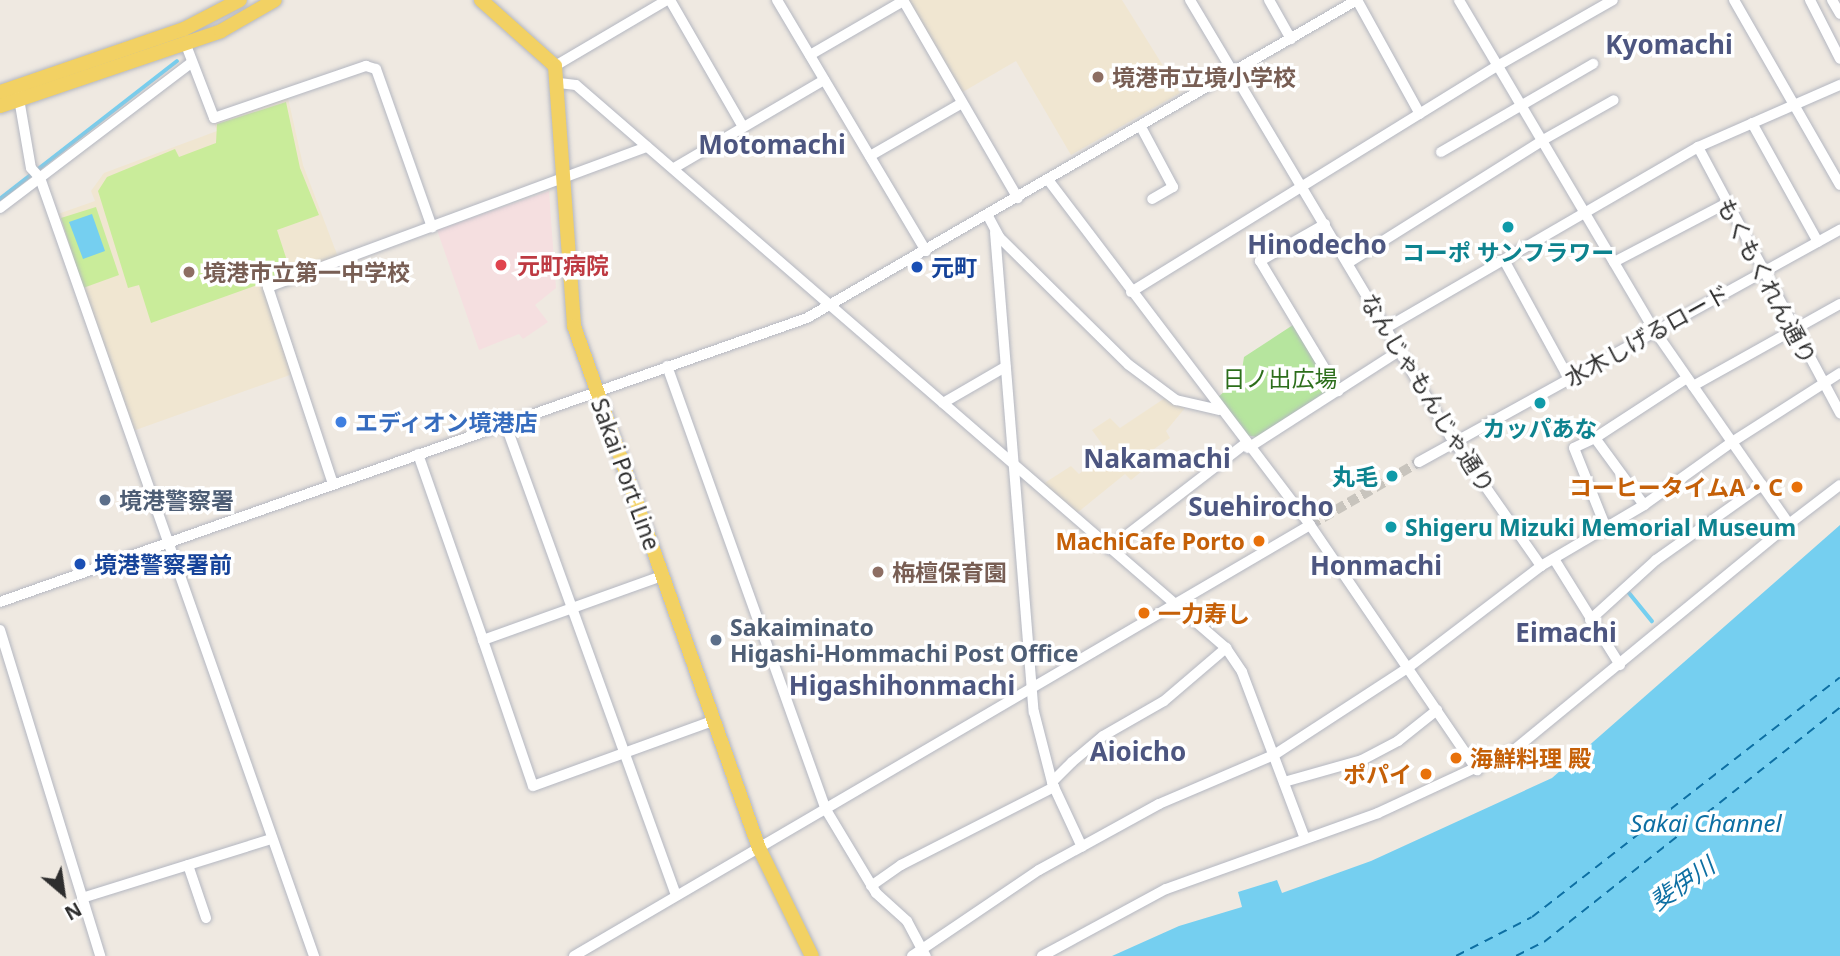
<!DOCTYPE html>
<meta charset="utf-8">
<style>
body{margin:0}
#map{position:relative;width:1840px;height:956px;overflow:hidden;background:#efe9e1;font-family:"Noto Sans","Noto Sans JP",sans-serif}
div>[style]{position:absolute}
.education>*{inset:0;background:#f0e6d1}
.medical>*{inset:0;background:#f5dfe0}
.green>*{inset:0;background:#b6e59e}
.pitch>*{inset:0;background:#c9ec9a}
.water>*{inset:0;background:#75cff0}
.stream>*{height:3.5px;margin:-1.75px;padding:0 1.75px;transform-origin:1.75px;border-radius:1.75px;background:#75cff0}
.ferry>*{height:2px;margin-top:-1px;transform-origin:0;background:repeating-linear-gradient(90deg,#0d6fa3 0 9px,transparent 0 16px)}
.minor-tunnel>*{height:10px;margin-top:-5px;transform-origin:0;background:repeating-linear-gradient(90deg,#c8c4bd 0 10px,transparent 0 15px)}
.roads{filter:drop-shadow(0 0 2px #b4b7c1) drop-shadow(0 0 2px #b4b7c1)}
.minor>*{height:10px;margin:-5px;padding:0 5px;transform-origin:5px;border-radius:5px;background:#fff}
.major>*{height:14px;margin:-7px;padding:0 7px;transform-origin:7px;border-radius:7px;background:#f2d163}
.dots>*{width:19px;height:19px;translate:-50% -50%;box-sizing:border-box;border:4px solid #fff;border-radius:50%}
span{translate:-50% -50%;white-space:nowrap;text-align:center;line-height:1.15;-webkit-text-stroke:7px #fff;paint-order:stroke}
.education-label{font-size:23px;color:#785e54;font-weight:700}
.left{translate:0 -50%;text-align:left}
.culture-label{font-size:23px;color:#0d838f;font-weight:700}
.right{translate:-100% -50%;text-align:right}
.health-label{font-size:23px;color:#be3a42;font-weight:700}
.transit-label{font-size:23px;color:#164399;font-weight:700}
.street-label{font-size:23px;color:#2e2e2e}
.park-label{font-size:23px;color:#2c6e1b}
.shop-label{font-size:23px;color:#366cbe;font-weight:700}
.food-label{font-size:23px;color:#c56008;font-weight:700}
.service-label{font-size:23px;color:#4e5e75;font-weight:700}
.water-label{font-size:24px;color:#0d6fa3;font-style:italic}
.quarter-label{font-size:26px;color:#4d5680;font-weight:700}
.north{position:absolute;left:28px;top:858px;width:70px;height:70px;-webkit-text-stroke:5px #fff;paint-order:stroke;rotate:151deg;font-size:19px;font-weight:700;line-height:28px;text-align:center;color:#2e2e2e}
.north::after{content:'';display:block;margin:auto;width:24px;height:32px;background:#2e2e2e;clip-path:polygon(50% 0,100% 100%,50% 72%,0 100%)}
</style>
<div id="map">
<div class="education">
<div style="clip-path:polygon(907px 0,1122px 0,1180px 93px,1071px 155px,1016px 61px,961px 93px)"></div>
<div style="clip-path:polygon(288px 98px,303px 165px,338px 257px,263px 287px,291px 366px,290px 375px,130px 432px,58px 214px,95px 201px,91px 191px,104px 173px,217px 131px,214px 123px)"></div>
<div style="clip-path:polygon(1165px 398px,1185px 408px,1166px 431px,1170px 438px,1141px 458px,1147px 467px,1131px 480px,1125px 474px,1077px 513px,1043px 484px,1071px 466px,1079px 474px,1107px 451px,1092px 430px,1110px 418px,1120px 428px)"></div>
</div>
<div class="medical">
<div style="clip-path:polygon(549px 191px,556px 288px,535px 305px,548px 322px,523px 339px,519px 334px,479px 350px,437px 230px)"></div>
</div>
<div class="green">
<div style="clip-path:polygon(1296px 323px,1332px 385px,1330px 389px,1257px 437px,1244px 435px,1215px 400px,1241px 376px,1244px 357px)"></div>
</div>
<div class="pitch">
<div style="clip-path:polygon(286px 102px,300px 168px,319px 215px,277px 230px,291px 273px,151px 323px,139px 285px,128px 288px,98px 191px,107px 177px,175px 149px,179px 157px,216px 143px,217px 124px)"></div>
<div style="clip-path:polygon(96px 207px,119px 275px,83px 288px,61px 218px)"></div>
</div>
<div class="water">
<div style="clip-path:polygon(92px 214px,105px 251px,83px 259px,69px 222px)"></div>
<div style="clip-path:polygon(1840px 525px,1840px 956px,1112px 956px,1179px 926px,1242px 907px,1238px 892px,1277px 880px,1282px 893px,1371px 861px,1552px 778px)"></div>
</div>
<div class="stream">
<div style="left:0;top:199px;width:224px;rotate:-37.9deg"></div>
<div style="left:1627px;top:590px;width:40px;rotate:51deg"></div>
</div>
<div class="ferry">
<div style="left:1456px;top:956px;width:85px;rotate:-27.2deg"></div>
<div style="left:1532px;top:917px;width:390px;rotate:-37.9deg"></div>
<div style="left:1516px;top:956px;width:31px;rotate:-27deg"></div>
<div style="left:1544px;top:942px;width:378px;rotate:-38.4deg"></div>
</div>
<div class="minor-tunnel">
<div style="left:1310px;top:525px;width:126px;rotate:-30deg"></div>
</div>
<div class="roads">
<div class="minor">
<div style="left:670px;top:0;width:146px;rotate:60.1deg"></div>
<div style="left:777px;top:0;width:292px;rotate:59.3deg"></div>
<div style="left:903px;top:0;width:229px;rotate:59.9deg"></div>
<div style="left:1190px;top:0;width:508px;rotate:59.19deg"></div>
<div style="left:1450px;top:436px;width:159px;rotate:55deg"></div>
<div style="left:1269px;top:0;width:45px;rotate:60.6deg"></div>
<div style="left:1357px;top:0;width:130px;rotate:61.1deg"></div>
<div style="left:1734px;top:0;width:213px;rotate:60.2deg"></div>
<div style="left:1810px;top:0;width:66px;rotate:63deg"></div>
<div style="left:1832px;top:0;width:16px;rotate:60deg"></div>
<div style="left:186px;top:45px;width:78px;rotate:69deg"></div>
<div style="left:214px;top:118px;width:161px;rotate:-18.9deg"></div>
<div style="left:366px;top:66px;width:10px;rotate:17deg"></div>
<div style="left:376px;top:69px;width:168px;rotate:70.5deg"></div>
<div style="left:810px;top:55px;width:108px;rotate:-30.1deg"></div>
<div style="left:555px;top:66px;width:130px;rotate:-30.5deg"></div>
<div style="left:559px;top:83px;width:17px;rotate:7deg"></div>
<div style="left:576px;top:85px;width:860px;rotate:40.9deg"></div>
<div style="left:1226px;top:648px;width:29px;rotate:56deg"></div>
<div style="left:1242px;top:672px;width:178px;rotate:69.3deg"></div>
<div style="left:18px;top:93px;width:76px;rotate:80.2deg"></div>
<div style="left:31px;top:168px;width:13px;rotate:48deg"></div>
<div style="left:40px;top:178px;width:825px;rotate:70.6deg"></div>
<div style="left:1752px;top:123px;width:136px;rotate:61deg"></div>
<div style="left:1141px;top:127px;width:68px;rotate:61.9deg"></div>
<div style="left:1173px;top:187px;width:24px;rotate:150deg"></div>
<div style="left:1698px;top:147px;width:302px;rotate:61.9deg"></div>
<div style="left:1441px;top:152px;width:176px;rotate:-30.1deg"></div>
<div style="left:870px;top:156px;width:106px;rotate:-29.9deg"></div>
<div style="left:674px;top:168px;width:174px;rotate:-30.4deg"></div>
<div style="left:1049px;top:181px;width:432px;rotate:52.8deg"></div>
<div style="left:1310px;top:525px;width:297px;rotate:55.7deg"></div>
<div style="left:0;top:208px;width:241px;rotate:-37.2deg"></div>
<div style="left:988px;top:216px;width:24px;rotate:62deg"></div>
<div style="left:999px;top:237px;width:182px;rotate:44.6deg"></div>
<div style="left:1129px;top:365px;width:59px;rotate:36.7deg"></div>
<div style="left:1176px;top:400px;width:44px;rotate:13.1deg"></div>
<div style="left:1325px;top:224px;width:75px;rotate:150.4deg"></div>
<div style="left:1260px;top:261px;width:152px;rotate:59deg"></div>
<div style="left:995px;top:232px;width:482px;rotate:85.4deg"></div>
<div style="left:1034px;top:712px;width:72px;rotate:75.6deg"></div>
<div style="left:1504px;top:260px;width:133px;rotate:61.3deg"></div>
<div style="left:1614px;top:262px;width:127px;rotate:-27.6deg"></div>
<div style="left:1348px;top:263px;width:231px;rotate:-32.2deg"></div>
<div style="left:1543px;top:140px;width:81px;rotate:-29.4deg"></div>
<div style="left:1131px;top:292px;width:432px;rotate:-31.7deg"></div>
<div style="left:1499px;top:65px;width:131px;rotate:-29.7deg"></div>
<div style="left:1386px;top:328px;width:361px;rotate:-30.1deg"></div>
<div style="left:1698px;top:147px;width:155px;rotate:-23.6deg"></div>
<div style="left:667px;top:366px;width:469px;rotate:70.3deg"></div>
<div style="left:825px;top:808px;width:99px;rotate:59deg"></div>
<div style="left:876px;top:893px;width:42px;rotate:42.1deg"></div>
<div style="left:907px;top:921px;width:40px;rotate:62deg"></div>
<div style="left:1693px;top:386px;width:168px;rotate:-29.2deg"></div>
<div style="left:943px;top:403px;width:72px;rotate:-30.1deg"></div>
<div style="left:505px;top:423px;width:502px;rotate:70.09deg"></div>
<div style="left:1595px;top:438px;width:23px;rotate:155deg"></div>
<div style="left:1574px;top:448px;width:86px;rotate:68.2deg"></div>
<div style="left:1248px;top:448px;width:179px;rotate:-32.7deg"></div>
<div style="left:418px;top:454px;width:197px;rotate:70.7deg"></div>
<div style="left:483px;top:640px;width:190px;rotate:-19.7deg"></div>
<div style="left:1419px;top:462px;width:481px;rotate:-28.9deg"></div>
<div style="left:333px;top:484px;width:207px;rotate:-108.3deg"></div>
<div style="left:268px;top:287px;width:404px;rotate:-20.3deg"></div>
<div style="left:1644px;top:505px;width:83px;rotate:-126.2deg"></div>
<div style="left:1595px;top:438px;width:110px;rotate:-33.1deg"></div>
<div style="left:1789px;top:524px;width:64px;rotate:-37.4deg"></div>
<div style="left:1109px;top:549px;width:172px;rotate:-37.7deg"></div>
<div style="left:1554px;top:559px;width:125px;rotate:58.1deg"></div>
<div style="left:0;top:602px;width:856px;rotate:-19.39deg"></div>
<div style="left:807px;top:318px;width:635px;rotate:-30.04deg"></div>
<div style="left:1590px;top:620px;width:89px;rotate:-42.3deg"></div>
<div style="left:1656px;top:560px;width:130px;rotate:-35.3deg"></div>
<div style="left:0;top:630px;width:341px;rotate:72.9deg"></div>
<div style="left:483px;top:640px;width:154px;rotate:71.1deg"></div>
<div style="left:533px;top:786px;width:191px;rotate:-19.9deg"></div>
<div style="left:1284px;top:782px;width:81px;rotate:-15.8deg"></div>
<div style="left:1362px;top:760px;width:41px;rotate:-27.8deg"></div>
<div style="left:1398px;top:741px;width:50px;rotate:-38.5deg"></div>
<div style="left:1054px;top:787px;width:5px;rotate:-112deg"></div>
<div style="left:1052px;top:782px;width:28px;rotate:-45deg"></div>
<div style="left:1072px;top:762px;width:40px;rotate:-40deg"></div>
<div style="left:1103px;top:736px;width:70px;rotate:-29.8deg"></div>
<div style="left:1164px;top:701px;width:82px;rotate:-40.5deg"></div>
<div style="left:188px;top:865px;width:56px;rotate:71.2deg"></div>
<div style="left:871px;top:886px;width:37px;rotate:-35deg"></div>
<div style="left:901px;top:865px;width:172px;rotate:-27deg"></div>
<div style="left:1054px;top:787px;width:66px;rotate:65deg"></div>
<div style="left:82px;top:898px;width:199px;rotate:-17.3deg"></div>
<div style="left:574px;top:956px;width:853px;rotate:-30.35deg"></div>
<div style="left:912px;top:956px;width:153px;rotate:-34.1deg"></div>
<div style="left:1039px;top:870px;width:137px;rotate:-28.8deg"></div>
<div style="left:1159px;top:804px;width:125px;rotate:-23.1deg"></div>
<div style="left:1274px;top:755px;width:161px;rotate:-33.1deg"></div>
<div style="left:1409px;top:667px;width:166px;rotate:-37.4deg"></div>
<div style="left:1541px;top:566px;width:120px;rotate:-30.6deg"></div>
<div style="left:1644px;top:505px;width:108px;rotate:-35.6deg"></div>
<div style="left:1732px;top:442px;width:128px;rotate:-32.6deg"></div>
<div style="left:1042px;top:956px;width:141px;rotate:-28.4deg"></div>
<div style="left:1166px;top:889px;width:225px;rotate:-19.7deg"></div>
<div style="left:1378px;top:813px;width:150px;rotate:-24.9deg"></div>
<div style="left:1514px;top:750px;width:356px;rotate:-39.4deg"></div>
<div style="left:1789px;top:524px;width:236px;rotate:-124.8deg"></div>
<div style="left:1654px;top:330px;width:383px;rotate:-120.6deg"></div>
</div>
<div class="major">
<div style="left:481px;top:0;width:99px;rotate:41.7deg"></div>
<div style="left:555px;top:66px;width:261px;rotate:85.8deg"></div>
<div style="left:574px;top:326px;width:554px;rotate:70.49deg"></div>
<div style="left:759px;top:848px;width:120px;rotate:63.9deg"></div>
<div style="left:0;top:92px;width:194px;rotate:-18.9deg"></div>
<div style="left:184px;top:29px;width:63px;rotate:-27.4deg"></div>
<div style="left:0;top:106px;width:233px;rotate:-18.7deg"></div>
<div style="left:221px;top:31px;width:62px;rotate:-29.9deg"></div>
</div>
</div>
<div class="dots">
<div style="left:1098px;top:77px;background:#8d6e63"></div>
<div style="left:1508px;top:227px;background:#0f9aa8"></div>
<div style="left:501px;top:265px;background:#e0444e"></div>
<div style="left:917px;top:267px;background:#1a4fb4"></div>
<div style="left:189px;top:272px;background:#8d6e63"></div>
<div style="left:1540px;top:403px;background:#0f9aa8"></div>
<div style="left:341px;top:422px;background:#3f7fe0"></div>
<div style="left:1392px;top:476px;background:#0f9aa8"></div>
<div style="left:1797px;top:487px;background:#e8710a"></div>
<div style="left:105px;top:500px;background:#5c6f8a"></div>
<div style="left:1391px;top:527px;background:#0f9aa8"></div>
<div style="left:1259px;top:541px;background:#e8710a"></div>
<div style="left:80px;top:564px;background:#1a4fb4"></div>
<div style="left:878px;top:572px;background:#8d6e63"></div>
<div style="left:1144px;top:613px;background:#e8710a"></div>
<div style="left:716px;top:640px;background:#5c6f8a"></div>
<div style="left:1456px;top:758px;background:#e8710a"></div>
<div style="left:1426px;top:774px;background:#e8710a"></div>
</div>
<div class="education-label">
<span class="left" style="left:1112px;top:77px">境港市立境小学校</span>
<span class="left" style="left:203px;top:272px">境港市立第一中学校</span>
<span class="left" style="left:892px;top:572px">栴檀保育園</span>
</div>
<div class="culture-label">
<span style="left:1508px;top:252px">コーポ サンフラワー</span>
<span style="left:1540px;top:428px">カッパあな</span>
<span class="right" style="left:1378px;top:476px">丸毛</span>
<span class="left" style="left:1405px;top:527px">Shigeru Mizuki Memorial Museum</span>
</div>
<div class="health-label">
<span class="left" style="left:517px;top:265px">元町病院</span>
</div>
<div class="transit-label">
<span class="left" style="left:931px;top:267px">元町</span>
<span class="left" style="left:94px;top:564px">境港警察署前</span>
</div>
<div class="street-label">
<span style="left:1767px;top:281px;rotate:62deg">もくもくれん通り</span>
<span style="left:1647px;top:335px;rotate:-29deg">水木しげるロード</span>
<span style="left:1428px;top:393px;rotate:58deg">なんじゃもんじゃ通り</span>
<span style="left:626px;top:474px;rotate:70deg">Sakai Port Line</span>
</div>
<div class="park-label">
<span style="left:1280px;top:378px">日ノ出広場</span>
</div>
<div class="shop-label">
<span class="left" style="left:355px;top:422px">エディオン境港店</span>
</div>
<div class="food-label">
<span class="right" style="left:1783px;top:487px">コーヒータイムA・C</span>
<span class="right" style="left:1245px;top:541px">MachiCafe Porto</span>
<span class="left" style="left:1158px;top:613px">一力寿し</span>
<span class="left" style="left:1470px;top:758px">海鮮料理 殿</span>
<span class="right" style="left:1412px;top:774px">ポパイ</span>
</div>
<div class="service-label">
<span class="left" style="left:119px;top:500px">境港警察署</span>
<span class="left" style="left:730px;top:640px">Sakaiminato<br>Higashi-Hommachi Post Office</span>
</div>
<div class="water-label">
<span style="left:1706px;top:823px">Sakai Channel</span>
<span style="left:1682px;top:883px;rotate:-35deg">斐伊川</span>
</div>
<div class="quarter-label">
<span style="left:1669px;top:45px">Kyomachi</span>
<span style="left:772px;top:145px">Motomachi</span>
<span style="left:1317px;top:245px">Hinodecho</span>
<span style="left:1157px;top:459px">Nakamachi</span>
<span style="left:1261px;top:507px">Suehirocho</span>
<span style="left:1376px;top:566px">Honmachi</span>
<span style="left:1566px;top:633px">Eimachi</span>
<span style="left:902px;top:686px">Higashihonmachi</span>
<span style="left:1138px;top:752px">Aioicho</span>
</div>
<div class="north">N</div>
</div>
